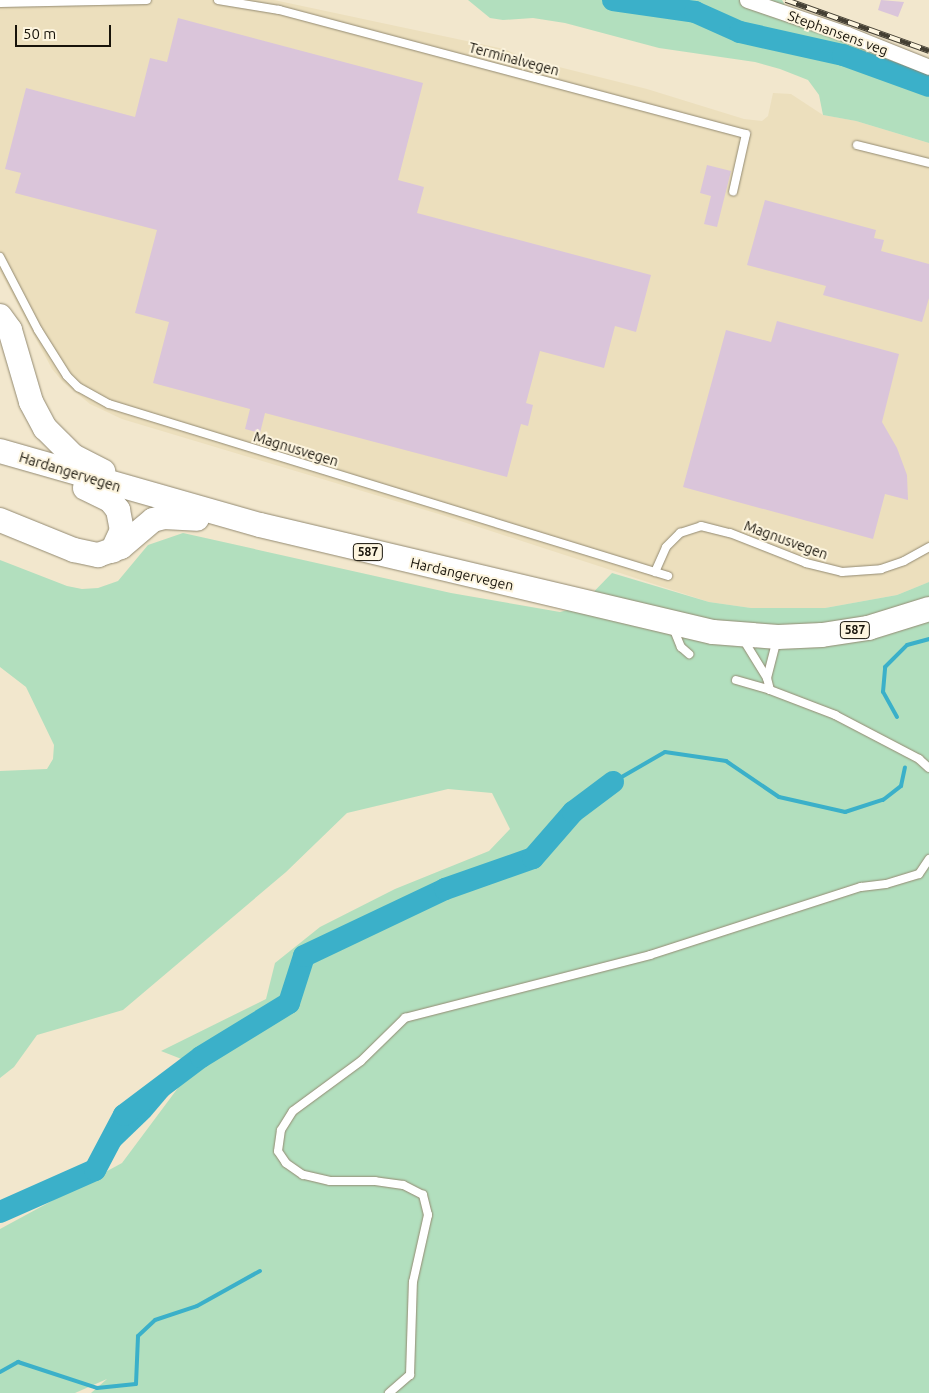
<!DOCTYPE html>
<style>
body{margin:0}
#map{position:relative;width:929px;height:1393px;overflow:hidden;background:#f2e7cd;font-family:Ubuntu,sans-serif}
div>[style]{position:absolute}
.built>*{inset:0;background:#ecdfbd}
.green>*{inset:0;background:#b2dfbe}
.water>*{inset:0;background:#3bb0c9}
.stream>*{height:4px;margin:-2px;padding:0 2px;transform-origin:2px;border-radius:2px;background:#3bb0c9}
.river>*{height:22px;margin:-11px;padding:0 11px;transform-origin:11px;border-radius:11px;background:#3bb0c9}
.building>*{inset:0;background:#dac5da}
.roads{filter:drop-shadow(0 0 1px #938a71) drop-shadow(0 0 1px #938a71)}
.service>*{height:8px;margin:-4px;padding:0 4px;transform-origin:4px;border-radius:4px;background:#fff}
.minor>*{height:15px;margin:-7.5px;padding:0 7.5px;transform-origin:7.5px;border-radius:7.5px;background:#fff}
.primary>*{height:24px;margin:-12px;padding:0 12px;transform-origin:12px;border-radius:12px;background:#fff}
.rail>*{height:5.5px;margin-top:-2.75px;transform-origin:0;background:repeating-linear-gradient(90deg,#fdf5df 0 11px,#443f33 0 22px);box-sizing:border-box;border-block:1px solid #443f33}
span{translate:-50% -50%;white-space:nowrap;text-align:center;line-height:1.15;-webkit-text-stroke:4px #fdf5df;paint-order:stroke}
.shield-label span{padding:1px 4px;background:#fdf5df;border:1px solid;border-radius:4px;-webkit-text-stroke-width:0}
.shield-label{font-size:12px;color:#17130a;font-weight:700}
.street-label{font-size:14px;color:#17130a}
.scale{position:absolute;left:15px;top:25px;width:96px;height:22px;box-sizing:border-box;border:2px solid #17130a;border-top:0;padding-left:6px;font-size:15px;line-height:18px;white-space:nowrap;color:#17130a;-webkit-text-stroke:4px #fdf5df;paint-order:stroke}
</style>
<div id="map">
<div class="built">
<div style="clip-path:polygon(0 0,274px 0,504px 49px,527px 59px,647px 89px,744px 119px,762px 121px,768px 116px,773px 93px,791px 94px,823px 115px,856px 121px,929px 143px,929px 582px,897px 595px,825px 608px,751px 608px,709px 602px,442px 515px,122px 419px,90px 404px,63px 382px,52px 369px,0 271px)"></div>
</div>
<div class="green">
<div style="clip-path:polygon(468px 0,782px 0,786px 7px,929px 62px,929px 143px,856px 121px,823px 115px,819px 95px,808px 80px,780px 69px,755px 62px,659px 48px,565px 23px,533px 18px,503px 20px,490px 18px)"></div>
<div style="clip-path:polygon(183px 533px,451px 593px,560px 612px,579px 607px,612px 573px,709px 602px,751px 608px,825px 608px,897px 595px,929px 582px,929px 1393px,91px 1393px,107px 1379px,75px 1393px,0 1393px,0 1229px,122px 1163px,201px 1057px,184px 1060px,161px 1051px,266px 999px,275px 963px,320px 927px,395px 889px,489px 851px,510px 829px,492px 793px,448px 789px,347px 813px,286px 872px,123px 1010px,37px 1035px,14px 1067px,0 1078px,0 771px,47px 769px,53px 759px,54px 745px,26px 687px,0 667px,0 560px,67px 586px,82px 589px,98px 588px,118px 581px,148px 545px)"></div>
</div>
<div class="water">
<div style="clip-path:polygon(201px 1057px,150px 1117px,95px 1170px,111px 1134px,149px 1088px,168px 1069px)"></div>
</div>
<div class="stream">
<div style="left:897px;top:717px;width:29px;rotate:-119deg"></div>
<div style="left:883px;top:692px;width:25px;rotate:-85deg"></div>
<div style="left:885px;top:667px;width:31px;rotate:-45deg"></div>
<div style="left:907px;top:645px;width:23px;rotate:-15deg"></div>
<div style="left:613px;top:782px;width:60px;rotate:-30deg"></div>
<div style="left:665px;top:752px;width:62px;rotate:8.4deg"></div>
<div style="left:726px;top:761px;width:64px;rotate:34.2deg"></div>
<div style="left:779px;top:797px;width:68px;rotate:12.8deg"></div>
<div style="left:845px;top:812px;width:40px;rotate:-18deg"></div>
<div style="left:883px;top:800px;width:23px;rotate:-38deg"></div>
<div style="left:901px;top:786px;width:19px;rotate:-78deg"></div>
<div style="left:0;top:1372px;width:21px;rotate:-29deg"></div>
<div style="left:18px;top:1362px;width:83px;rotate:18.2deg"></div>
<div style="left:97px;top:1388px;width:39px;rotate:-6deg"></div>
<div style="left:136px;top:1384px;width:48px;rotate:-87.6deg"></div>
<div style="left:138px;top:1336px;width:23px;rotate:-43deg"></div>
<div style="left:155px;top:1320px;width:44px;rotate:-18.4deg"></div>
<div style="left:197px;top:1306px;width:72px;rotate:-29.1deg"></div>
</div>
<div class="river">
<div style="left:613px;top:0;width:83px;rotate:8.3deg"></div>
<div style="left:695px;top:12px;width:49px;rotate:24deg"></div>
<div style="left:740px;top:32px;width:106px;rotate:12.6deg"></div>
<div style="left:843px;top:55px;width:91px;rotate:19.8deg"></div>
<div style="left:0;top:1212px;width:104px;rotate:-23.9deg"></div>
<div style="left:95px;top:1170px;width:62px;rotate:-62.2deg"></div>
<div style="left:124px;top:1115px;width:96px;rotate:-37deg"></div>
<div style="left:201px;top:1057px;width:103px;rotate:-31.5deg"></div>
<div style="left:289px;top:1003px;width:49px;rotate:-72.3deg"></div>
<div style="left:304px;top:956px;width:156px;rotate:-25.4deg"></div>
<div style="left:445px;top:889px;width:93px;rotate:-19.4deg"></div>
<div style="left:533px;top:858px;width:61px;rotate:-49deg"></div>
<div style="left:573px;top:812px;width:50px;rotate:-36.9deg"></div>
</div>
<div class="building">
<div style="clip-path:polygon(881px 0,904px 2px,898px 17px,878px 10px)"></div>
<div style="clip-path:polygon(178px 18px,423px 83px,398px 180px,424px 187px,417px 213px,651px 275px,636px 332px,615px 326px,604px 368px,540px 351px,526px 403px,533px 405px,528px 426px,521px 424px,507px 477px,265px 413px,260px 433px,245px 429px,250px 409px,153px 383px,169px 322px,135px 313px,157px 230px,15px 193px,21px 173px,5px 169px,26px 88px,135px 117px,150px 58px,167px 62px)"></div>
<div style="clip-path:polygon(707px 165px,731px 171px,717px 227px,704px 224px,711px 196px,700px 193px)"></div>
<div style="clip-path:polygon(765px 200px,876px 230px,874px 238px,884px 240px,881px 251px,929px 264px,929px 298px,922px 322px,823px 295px,826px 286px,747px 265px)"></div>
<div style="clip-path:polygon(777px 321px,899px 354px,882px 422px,897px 448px,907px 475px,908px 500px,885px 494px,873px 539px,683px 487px,726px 330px,771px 342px)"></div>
</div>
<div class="roads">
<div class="service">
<div style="left:218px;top:0;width:62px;rotate:9.3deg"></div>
<div style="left:279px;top:10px;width:483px;rotate:14.9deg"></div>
<div style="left:746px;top:134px;width:59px;rotate:102.6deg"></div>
<div style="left:0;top:3px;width:147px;rotate:-1.2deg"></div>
<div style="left:857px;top:145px;width:74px;rotate:14deg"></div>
<div style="left:0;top:257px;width:82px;rotate:62.5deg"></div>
<div style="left:38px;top:330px;width:54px;rotate:57.8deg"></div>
<div style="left:67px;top:376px;width:16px;rotate:45deg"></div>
<div style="left:78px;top:387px;width:35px;rotate:29deg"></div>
<div style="left:109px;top:404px;width:585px;rotate:17.1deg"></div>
<div style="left:655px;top:572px;width:27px;rotate:-66deg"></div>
<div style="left:666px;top:547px;width:20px;rotate:-45deg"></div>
<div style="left:680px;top:533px;width:22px;rotate:-18deg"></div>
<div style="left:701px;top:526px;width:30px;rotate:14deg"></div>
<div style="left:730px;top:533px;width:82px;rotate:21.5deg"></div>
<div style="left:806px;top:563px;width:37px;rotate:14deg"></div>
<div style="left:842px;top:572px;width:39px;rotate:-4deg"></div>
<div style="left:881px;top:569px;width:24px;rotate:-19deg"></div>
<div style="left:904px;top:561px;width:29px;rotate:-29deg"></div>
<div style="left:672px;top:625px;width:24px;rotate:68deg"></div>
<div style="left:681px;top:647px;width:11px;rotate:41deg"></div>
<div style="left:767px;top:678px;width:40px;rotate:-75.6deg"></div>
<div style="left:736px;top:680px;width:35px;rotate:16deg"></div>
<div style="left:770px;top:690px;width:12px;rotate:-104deg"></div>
<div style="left:767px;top:678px;width:46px;rotate:-121.6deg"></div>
<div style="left:770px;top:690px;width:70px;rotate:21deg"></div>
<div style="left:835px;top:715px;width:95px;rotate:27.6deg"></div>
<div style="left:919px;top:759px;width:13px;rotate:42deg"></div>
<div style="left:389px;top:1393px;width:28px;rotate:-41deg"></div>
<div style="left:410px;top:1375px;width:93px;rotate:-88.2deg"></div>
<div style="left:413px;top:1282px;width:69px;rotate:-77.4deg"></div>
<div style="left:428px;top:1215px;width:21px;rotate:-104deg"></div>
<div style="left:423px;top:1195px;width:22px;rotate:-153deg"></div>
<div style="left:403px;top:1185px;width:28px;rotate:-172deg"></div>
<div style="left:375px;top:1181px;width:45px;rotate:180deg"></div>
<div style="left:330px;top:1181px;width:28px;rotate:-167deg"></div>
<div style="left:303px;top:1175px;width:21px;rotate:-145deg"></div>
<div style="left:286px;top:1163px;width:14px;rotate:-124deg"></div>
<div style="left:278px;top:1151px;width:21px;rotate:-82deg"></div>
<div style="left:281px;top:1130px;width:22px;rotate:-58deg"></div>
<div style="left:293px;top:1111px;width:84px;rotate:-36.3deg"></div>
<div style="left:361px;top:1061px;width:62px;rotate:-44.3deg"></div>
<div style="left:405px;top:1018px;width:253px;rotate:-14.4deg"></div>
<div style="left:650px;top:955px;width:222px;rotate:-17.9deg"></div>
<div style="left:861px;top:887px;width:25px;rotate:-7deg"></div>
<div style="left:886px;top:884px;width:34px;rotate:-17deg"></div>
<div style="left:919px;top:874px;width:18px;rotate:-56deg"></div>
</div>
<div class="minor">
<div style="left:747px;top:0;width:106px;rotate:18.8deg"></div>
<div style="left:847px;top:34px;width:88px;rotate:21.9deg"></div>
</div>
<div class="primary">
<div style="left:0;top:316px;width:17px;rotate:54deg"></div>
<div style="left:10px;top:330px;width:75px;rotate:73.7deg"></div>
<div style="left:31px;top:402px;width:30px;rotate:62deg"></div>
<div style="left:45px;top:428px;width:40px;rotate:45deg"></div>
<div style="left:73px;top:456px;width:34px;rotate:27deg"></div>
<div style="left:0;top:451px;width:270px;rotate:15.9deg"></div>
<div style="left:260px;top:525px;width:465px;rotate:13.3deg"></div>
<div style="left:713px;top:632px;width:65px;rotate:4.4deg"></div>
<div style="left:778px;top:637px;width:44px;rotate:-2.6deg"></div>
<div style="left:822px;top:635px;width:47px;rotate:-8.7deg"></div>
<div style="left:868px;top:628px;width:64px;rotate:-17.3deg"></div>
<div style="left:85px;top:488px;width:28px;rotate:26deg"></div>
<div style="left:110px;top:500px;width:13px;rotate:51deg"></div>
<div style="left:118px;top:510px;width:20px;rotate:79deg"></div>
<div style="left:122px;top:530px;width:23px;rotate:115deg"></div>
<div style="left:0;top:520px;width:80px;rotate:22.1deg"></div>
<div style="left:74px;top:550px;width:25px;rotate:12deg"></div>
<div style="left:98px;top:555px;width:24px;rotate:-19deg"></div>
<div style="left:121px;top:547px;width:42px;rotate:-40.2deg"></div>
<div style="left:153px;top:520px;width:11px;rotate:-15deg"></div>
<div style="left:164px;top:517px;width:33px;rotate:3deg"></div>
</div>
</div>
<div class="rail">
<div style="left:786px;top:0;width:152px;rotate:19.6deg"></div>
</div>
<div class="shield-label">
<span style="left:368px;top:552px">587</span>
<span style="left:855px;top:630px">587</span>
</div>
<div class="street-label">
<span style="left:838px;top:33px;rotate:20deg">Stephansens veg</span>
<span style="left:514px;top:59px;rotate:15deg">Terminalvegen</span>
<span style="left:296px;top:449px;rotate:17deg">Magnusvegen</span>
<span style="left:70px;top:472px;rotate:17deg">Hardangervegen</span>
<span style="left:786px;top:540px;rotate:20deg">Magnusvegen</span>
<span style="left:462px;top:574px;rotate:13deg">Hardangervegen</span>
</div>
<div class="scale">50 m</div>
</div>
